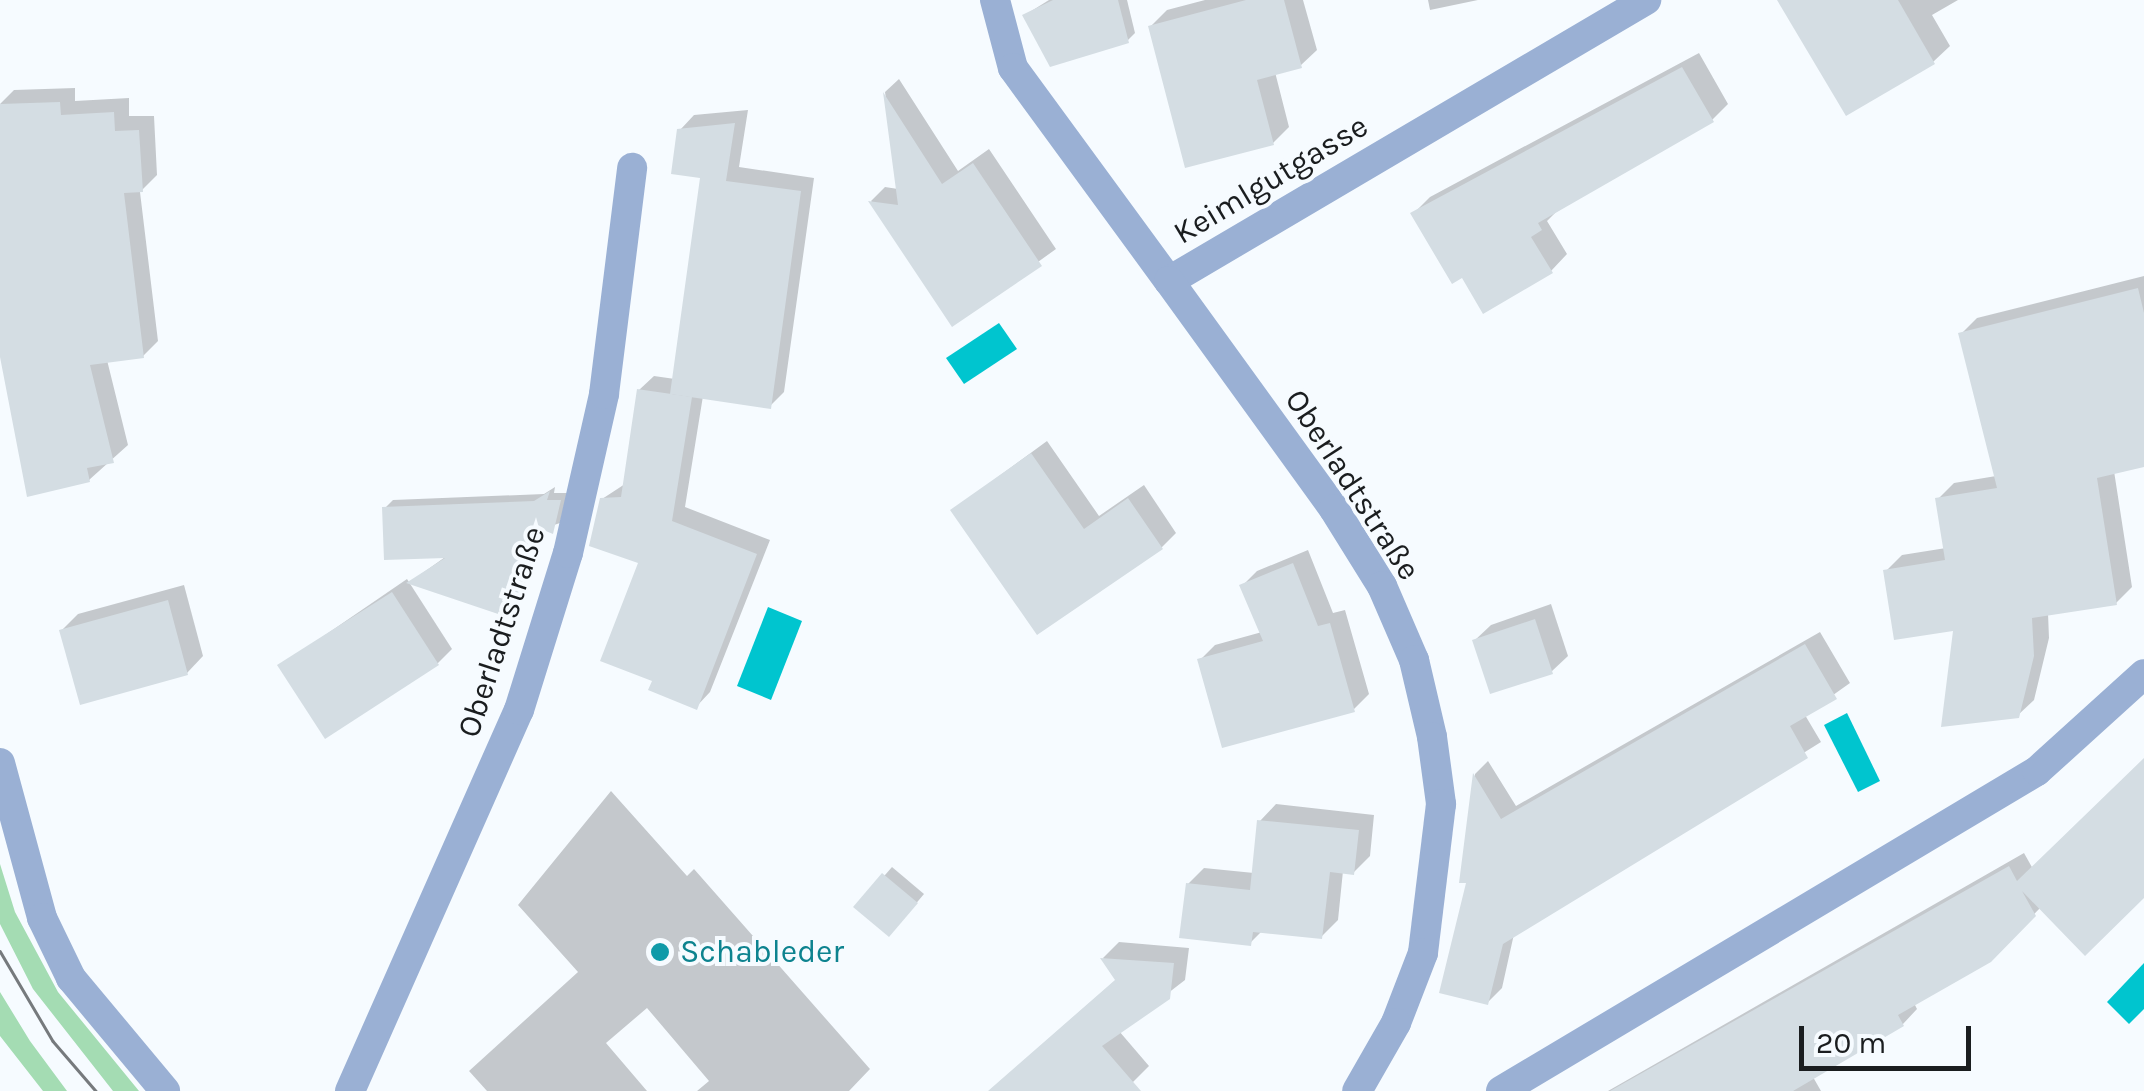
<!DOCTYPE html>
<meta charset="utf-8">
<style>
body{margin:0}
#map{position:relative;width:2144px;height:1091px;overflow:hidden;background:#f6fbff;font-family:Karla,sans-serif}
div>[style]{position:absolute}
.green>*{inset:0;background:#a4dcb3}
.water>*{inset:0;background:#00c5cf}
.shadow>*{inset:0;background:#0003}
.building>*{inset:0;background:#d4dde3}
.street>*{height:30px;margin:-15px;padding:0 15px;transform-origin:15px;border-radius:15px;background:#9ab0d4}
.tram>*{height:2.5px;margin:-1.25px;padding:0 1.25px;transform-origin:1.25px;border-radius:1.25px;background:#767a7d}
.dots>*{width:28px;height:28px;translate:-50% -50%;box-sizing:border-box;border:5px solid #f6fbff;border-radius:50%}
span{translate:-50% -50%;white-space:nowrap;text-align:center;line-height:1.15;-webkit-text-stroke:8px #f6fbff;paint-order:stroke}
.street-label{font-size:32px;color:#1a1d1f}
.culture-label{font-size:32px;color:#0d838f}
.left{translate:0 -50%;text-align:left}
.scale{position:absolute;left:1799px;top:1026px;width:172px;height:45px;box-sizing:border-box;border:5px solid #1a1d1f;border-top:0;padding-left:12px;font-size:30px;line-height:35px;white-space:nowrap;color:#1a1d1f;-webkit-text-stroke:8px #f6fbff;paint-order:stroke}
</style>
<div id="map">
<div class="green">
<div style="clip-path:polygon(0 864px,15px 912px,58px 992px,139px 1091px,113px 1091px,33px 989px,0 924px)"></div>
<div style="clip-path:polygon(0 992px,30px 1041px,67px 1091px,43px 1091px,0 1036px)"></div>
</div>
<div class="water">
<div style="clip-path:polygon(999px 323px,1017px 349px,964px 384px,946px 358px)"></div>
<div style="clip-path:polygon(768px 607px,802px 621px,771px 700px,737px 686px)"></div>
<div style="clip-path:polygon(1847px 713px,1880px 781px,1858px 792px,1824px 725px)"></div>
<div style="clip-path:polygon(2144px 963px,2144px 1009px,2129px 1024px,2107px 1002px)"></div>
</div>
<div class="shadow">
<div style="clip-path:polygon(1049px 0,1127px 0,1135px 33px,1127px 41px,1025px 15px)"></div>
<div style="clip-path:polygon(1205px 0,1303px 0,1317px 50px,1300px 66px,1275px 72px,1289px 127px,1273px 143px,1151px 26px,1167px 10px)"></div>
<div style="clip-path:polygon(1428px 0,1478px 0,1430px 10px)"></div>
<div style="clip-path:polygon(1780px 0,1958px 0,1932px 15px,1950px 46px,1933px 62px)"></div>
<div style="clip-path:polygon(1699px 53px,1728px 104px,1712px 120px,1556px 212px,1547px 221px,1567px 254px,1551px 271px,1463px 275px,1414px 213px,1430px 197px)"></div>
<div style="clip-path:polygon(899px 79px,958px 171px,989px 149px,1056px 249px,953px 323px,871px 201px,885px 187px,898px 189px,885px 92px)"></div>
<div style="clip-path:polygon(75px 88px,75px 101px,129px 98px,129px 116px,154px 116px,157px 175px,140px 192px,158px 341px,143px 356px,107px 360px,128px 445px,89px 480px,29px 494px,0 336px,0 104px,14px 90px)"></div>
<div style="clip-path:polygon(748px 110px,739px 167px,814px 178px,784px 392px,770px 406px,703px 396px,685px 507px,770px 540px,710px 692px,696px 707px,655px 679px,641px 561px,602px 499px,625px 484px,639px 390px,654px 376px,675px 379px,703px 176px,680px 130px,694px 115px)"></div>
<div style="clip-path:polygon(2144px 276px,2144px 461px,2114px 471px,2132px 587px,2116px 603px,2048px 613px,2049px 638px,2034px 700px,2017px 716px,1956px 628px,1886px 571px,1902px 555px,1946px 548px,1938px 499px,1954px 483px,1996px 476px,1961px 334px,1977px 318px)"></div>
<div style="clip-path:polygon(1047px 441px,1099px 516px,1144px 485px,1176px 533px,1161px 548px,953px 510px)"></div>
<div style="clip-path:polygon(555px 487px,554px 493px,567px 493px,560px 523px,545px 528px,513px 616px,410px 582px,448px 555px,385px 508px,393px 500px,544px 494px)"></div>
<div style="clip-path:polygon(1308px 550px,1333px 613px,1345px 610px,1369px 694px,1354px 709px,1200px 660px,1215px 645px,1262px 632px,1242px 586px,1257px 571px)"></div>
<div style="clip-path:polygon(407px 579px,452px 649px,438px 663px,280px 666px)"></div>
<div style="clip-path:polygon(184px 585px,203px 656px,187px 673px,62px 630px,78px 614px)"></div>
<div style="clip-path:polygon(1551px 604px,1568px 656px,1551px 672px,1474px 641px,1491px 625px)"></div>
<div style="clip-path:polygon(1820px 632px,1850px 683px,1805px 715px,1821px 742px,1514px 934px,1502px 988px,1488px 1002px,1469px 881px,1462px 881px,1475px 774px,1488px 761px,1516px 806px)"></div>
<div style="clip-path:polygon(2144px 761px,2144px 895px,2041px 907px,1989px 960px,1914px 1003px,1917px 1009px,1903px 1024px,1813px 1077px,1821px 1091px,1608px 1091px,2024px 853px,2033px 869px)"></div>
<div style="clip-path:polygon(611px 791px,687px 876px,694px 869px,870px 1069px,849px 1091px,697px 1091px,709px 1081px,647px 1008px,606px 1043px,647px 1091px,487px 1091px,469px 1071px,578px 972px,518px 905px)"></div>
<div style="clip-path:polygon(1276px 804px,1374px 815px,1370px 856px,1354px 872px,1343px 871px,1338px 920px,1321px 937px,1262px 931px,1250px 943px,1188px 884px,1204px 868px,1254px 873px,1260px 821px)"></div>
<div style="clip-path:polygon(892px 867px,924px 894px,897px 926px,857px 907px)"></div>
<div style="clip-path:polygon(1119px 942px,1189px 948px,1185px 980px,1119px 1031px,1149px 1066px,1124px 1091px,989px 1091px,1117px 979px,1103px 958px)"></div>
</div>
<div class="building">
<div style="clip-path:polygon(1053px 0,1118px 0,1129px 43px,1050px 67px,1022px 15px)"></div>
<div style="clip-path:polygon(1246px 0,1284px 0,1302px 68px,1257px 80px,1274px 145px,1185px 168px,1148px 26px)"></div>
<div style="clip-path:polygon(1777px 0,1898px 0,1935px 64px,1846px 116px)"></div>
<div style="clip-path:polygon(1682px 67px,1714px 122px,1538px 223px,1542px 230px,1531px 237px,1553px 273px,1483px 314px,1462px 278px,1452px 284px,1410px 213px)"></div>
<div style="clip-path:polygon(883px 92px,942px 184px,973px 163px,1042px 266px,952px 327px,868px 201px,898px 205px)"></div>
<div style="clip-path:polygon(60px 102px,61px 115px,114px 112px,115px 131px,139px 130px,143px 192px,124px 193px,144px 358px,90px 365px,114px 463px,87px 468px,90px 482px,27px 497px,0 357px,0 104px)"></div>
<div style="clip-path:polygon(735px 123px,726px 181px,801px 191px,771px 409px,670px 394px,700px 178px,671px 174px,677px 129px)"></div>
<div style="clip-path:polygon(2138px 288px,2144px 313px,2144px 467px,2097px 478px,2117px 605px,2032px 618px,2034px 656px,2019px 718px,1941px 727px,1953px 631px,1894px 640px,1883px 570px,1945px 560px,1935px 498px,1997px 488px,1958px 333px)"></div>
<div style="clip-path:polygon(637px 389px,692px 397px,672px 521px,757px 554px,697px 710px,648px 690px,652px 681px,600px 661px,638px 563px,589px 546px,600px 498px,621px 497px)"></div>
<div style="clip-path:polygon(1031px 453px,1084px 529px,1128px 498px,1163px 549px,1037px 635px,950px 510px)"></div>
<div style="clip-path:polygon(550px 491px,547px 500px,561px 500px,553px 534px,541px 529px,513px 619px,406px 583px,445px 558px,384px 560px,382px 507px,534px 501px)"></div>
<div style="clip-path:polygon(1293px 563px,1318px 626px,1330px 623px,1355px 712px,1222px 748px,1197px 659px,1263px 641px,1239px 585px)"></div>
<div style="clip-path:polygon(392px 592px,439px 665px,325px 739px,277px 665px)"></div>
<div style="clip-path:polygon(168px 600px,188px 675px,80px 705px,59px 630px)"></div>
<div style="clip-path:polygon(1535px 619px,1553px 674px,1490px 694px,1472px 640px)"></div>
<div style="clip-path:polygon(1805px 644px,1837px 699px,1790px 726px,1808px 758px,1503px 944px,1488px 1005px,1439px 993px,1466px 883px,1459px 883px,1473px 773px,1501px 819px)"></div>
<div style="clip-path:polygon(2144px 758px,2144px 898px,2085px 956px,2022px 891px,2036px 916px,1991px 962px,1898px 1015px,1904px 1026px,1793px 1091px,1610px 1091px,2009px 866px,2017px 881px)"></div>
<div style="clip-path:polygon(1257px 820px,1359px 830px,1354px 875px,1330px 872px,1322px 939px,1253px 932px,1251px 946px,1179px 938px,1186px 883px,1250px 890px)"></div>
<div style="clip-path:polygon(882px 873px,918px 903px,889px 937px,853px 907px)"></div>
<div style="clip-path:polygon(1100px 958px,1174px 963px,1170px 999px,1102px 1046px,1141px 1091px,988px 1091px,1115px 980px)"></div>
</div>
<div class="street">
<div style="left:995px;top:0;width:70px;rotate:75.2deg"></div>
<div style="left:1013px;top:68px;width:264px;rotate:53.8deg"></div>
<div style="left:1169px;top:281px;width:554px;rotate:-30.5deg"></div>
<div style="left:1169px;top:281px;width:281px;rotate:54.1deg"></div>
<div style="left:1334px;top:509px;width:91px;rotate:58.1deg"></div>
<div style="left:1382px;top:586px;width:81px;rotate:66.6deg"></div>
<div style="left:1414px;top:660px;width:79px;rotate:76.8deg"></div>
<div style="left:1432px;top:737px;width:68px;rotate:82.3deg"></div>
<div style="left:1441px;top:804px;width:150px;rotate:96.9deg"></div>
<div style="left:1423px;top:953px;width:75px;rotate:111.1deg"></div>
<div style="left:1396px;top:1023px;width:78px;rotate:119.8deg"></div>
<div style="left:0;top:763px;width:161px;rotate:74.8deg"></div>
<div style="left:42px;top:918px;width:67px;rotate:64.2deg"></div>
<div style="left:71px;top:978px;width:147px;rotate:50.2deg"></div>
<div style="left:350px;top:1091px;width:417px;rotate:-66.1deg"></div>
<div style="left:519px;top:710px;width:164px;rotate:-72.7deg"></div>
<div style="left:568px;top:553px;width:163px;rotate:-77.2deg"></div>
<div style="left:604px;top:394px;width:228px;rotate:-82.9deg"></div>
<div style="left:1501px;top:1091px;width:624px;rotate:-30.84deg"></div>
<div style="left:2037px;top:771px;width:144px;rotate:-42.2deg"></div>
</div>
<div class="tram">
<div style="left:0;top:951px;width:104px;rotate:59.5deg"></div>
<div style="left:53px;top:1041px;width:66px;rotate:49.3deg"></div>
</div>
<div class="dots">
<div style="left:660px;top:952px;background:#0f9aa8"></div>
</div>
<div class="street-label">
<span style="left:1271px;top:180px;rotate:-31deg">Keimlgutgasse</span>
<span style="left:1352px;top:485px;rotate:57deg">Oberladtstraße</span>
<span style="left:502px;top:632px;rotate:-72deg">Oberladtstraße</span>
</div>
<div class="culture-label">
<span class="left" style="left:680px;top:952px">Schableder</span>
</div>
<div class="scale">20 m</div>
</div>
